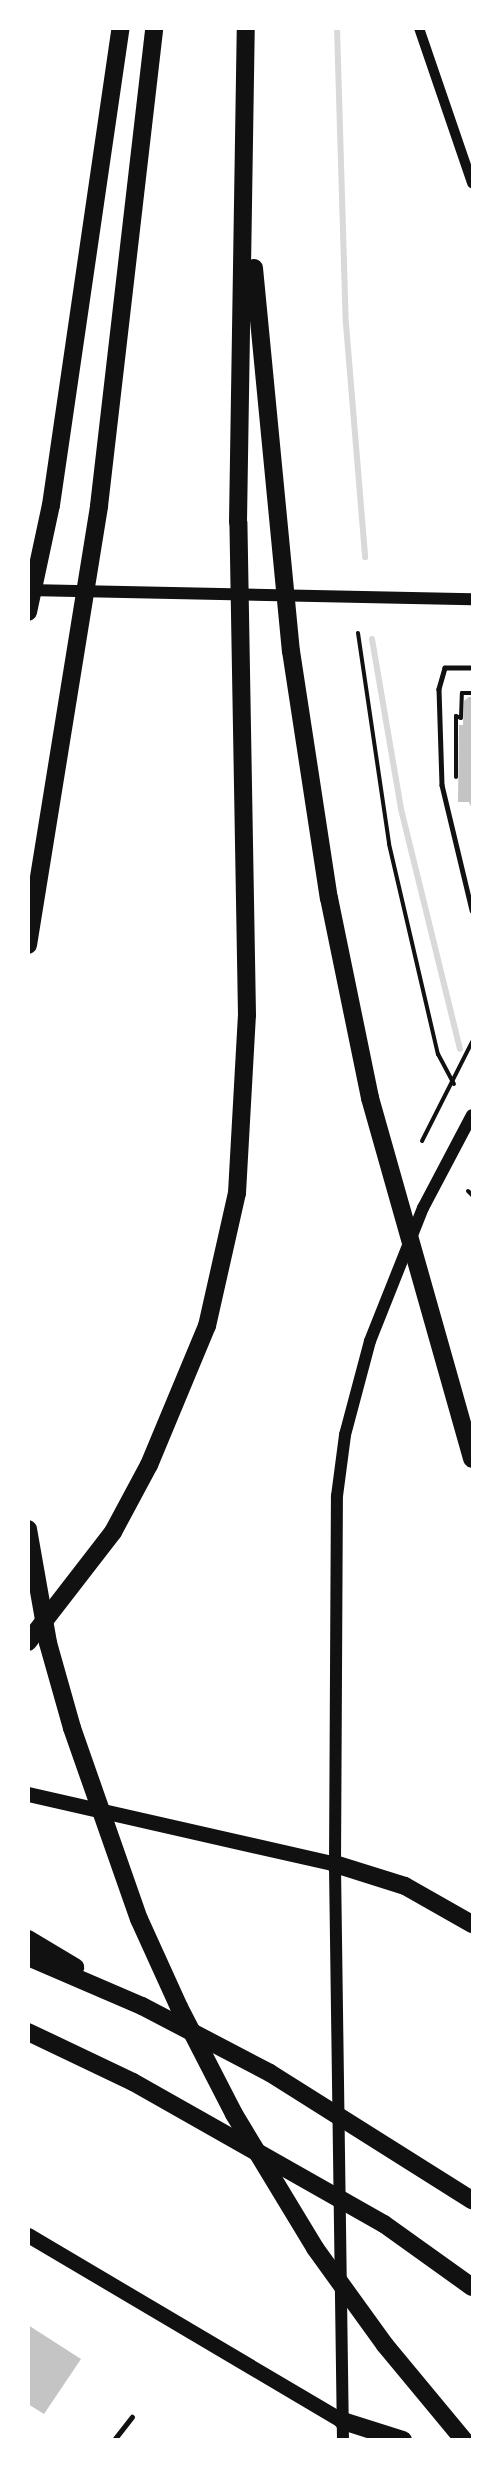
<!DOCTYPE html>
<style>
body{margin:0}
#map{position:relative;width:501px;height:2468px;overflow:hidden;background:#fff;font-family:Karla,sans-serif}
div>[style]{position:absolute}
.stream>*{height:6px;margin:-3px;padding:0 3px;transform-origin:3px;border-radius:3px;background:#d9d9d9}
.building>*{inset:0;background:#c4c4c4}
.path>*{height:4px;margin:-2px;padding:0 2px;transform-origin:2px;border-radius:2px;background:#111}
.service>*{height:4.5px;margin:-2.25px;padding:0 2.25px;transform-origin:2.25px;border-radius:2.25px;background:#111}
.tertiary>*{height:10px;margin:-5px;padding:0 5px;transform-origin:5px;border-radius:5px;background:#111}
.secondary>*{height:12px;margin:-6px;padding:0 6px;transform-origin:6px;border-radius:6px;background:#111}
.primary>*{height:15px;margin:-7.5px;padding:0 7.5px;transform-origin:7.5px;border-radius:7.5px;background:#111}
.motorway>*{height:18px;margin:-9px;padding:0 9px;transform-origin:9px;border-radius:9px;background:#111}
span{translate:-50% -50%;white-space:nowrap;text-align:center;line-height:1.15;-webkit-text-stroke:5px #fff;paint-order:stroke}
.frame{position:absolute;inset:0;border:30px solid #fff;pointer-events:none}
</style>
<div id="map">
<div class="stream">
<div style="left:337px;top:28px;width:296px;rotate:88.3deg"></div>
<div style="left:346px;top:324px;width:234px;rotate:85.3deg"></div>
<div style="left:372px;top:639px;width:172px;rotate:80.3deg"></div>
<div style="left:401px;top:809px;width:247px;rotate:76.2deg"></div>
</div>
<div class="building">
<div style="clip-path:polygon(469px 697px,472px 697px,472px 809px,469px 802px,458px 802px,459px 725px,463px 725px,464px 701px)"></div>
<div style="clip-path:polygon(28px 2325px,81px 2359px,44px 2414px,28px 2404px)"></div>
</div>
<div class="path">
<div style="left:358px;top:633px;width:213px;rotate:81.6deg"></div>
<div style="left:389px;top:844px;width:216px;rotate:76.9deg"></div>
<div style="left:438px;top:1054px;width:34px;rotate:62deg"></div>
<div style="left:456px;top:777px;width:61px;rotate:-90deg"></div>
<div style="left:456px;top:716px;width:5px;rotate:22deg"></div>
<div style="left:461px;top:718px;width:25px;rotate:-88deg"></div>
<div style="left:462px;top:693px;width:10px"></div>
<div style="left:422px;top:1141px;width:111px;rotate:-63.2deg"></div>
<div style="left:468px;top:1191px;width:6px;rotate:45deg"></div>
</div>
<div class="service">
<div style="left:472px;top:668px;width:27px;rotate:180deg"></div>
<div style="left:445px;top:668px;width:22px;rotate:106deg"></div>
<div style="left:439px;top:689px;width:96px;rotate:88.2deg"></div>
<div style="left:442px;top:785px;width:129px;rotate:76.5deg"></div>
<div style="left:114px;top:2440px;width:29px;rotate:-52deg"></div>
</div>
<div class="tertiary">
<div style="left:419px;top:28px;width:164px;rotate:71.1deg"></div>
</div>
<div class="secondary">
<div style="left:28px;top:590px;width:444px;rotate:1.2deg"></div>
<div style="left:343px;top:2440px;width:576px;rotate:-90.8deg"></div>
<div style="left:335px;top:1864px;width:368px;rotate:-89.7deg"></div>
<div style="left:337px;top:1496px;width:62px;rotate:-82.5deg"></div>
<div style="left:345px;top:1435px;width:97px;rotate:-75.1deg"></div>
<div style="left:370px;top:1341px;width:143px;rotate:-68.3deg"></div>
<div style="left:423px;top:1208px;width:105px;rotate:-62.2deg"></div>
</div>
<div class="primary">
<div style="left:28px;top:1794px;width:315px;rotate:12.8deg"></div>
<div style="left:28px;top:2235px;width:366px;rotate:30.6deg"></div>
</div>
<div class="motorway">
<div style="left:254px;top:268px;width:385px;rotate:84.5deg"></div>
<div style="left:291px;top:651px;width:250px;rotate:81.3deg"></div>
<div style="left:329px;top:898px;width:204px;rotate:78.4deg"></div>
<div style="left:370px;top:1098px;width:375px;rotate:74.2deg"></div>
<div style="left:28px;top:612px;width:109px;rotate:-77.9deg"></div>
<div style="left:51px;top:505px;width:482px;rotate:-81.7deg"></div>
<div style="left:28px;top:945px;width:445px;rotate:-80.8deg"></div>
<div style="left:99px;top:506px;width:481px;rotate:-83.4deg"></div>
<div style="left:28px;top:1529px;width:116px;rotate:80deg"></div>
<div style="left:48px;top:1643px;width:88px;rotate:74.2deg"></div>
<div style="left:72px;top:1728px;width:202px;rotate:70.7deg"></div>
<div style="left:139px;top:1919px;width:97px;rotate:65.6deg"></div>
<div style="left:179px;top:2007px;width:120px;rotate:62.8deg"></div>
<div style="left:234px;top:2114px;width:157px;rotate:58.8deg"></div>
<div style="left:315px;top:2248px;width:120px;rotate:54.2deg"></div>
<div style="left:385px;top:2345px;width:124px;rotate:50.3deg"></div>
<div style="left:28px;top:1642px;width:139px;rotate:-52.3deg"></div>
<div style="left:113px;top:1532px;width:76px;rotate:-61.8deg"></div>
<div style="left:149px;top:1465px;width:151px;rotate:-67.4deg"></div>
<div style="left:207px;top:1326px;width:136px;rotate:-77.3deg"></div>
<div style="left:237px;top:1193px;width:178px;rotate:-86.8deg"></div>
<div style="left:247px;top:1015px;width:493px;rotate:-91deg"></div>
<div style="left:238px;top:522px;width:494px;rotate:-89.1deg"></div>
<div style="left:335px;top:1864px;width:73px;rotate:17.4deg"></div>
<div style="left:405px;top:1886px;width:77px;rotate:29.6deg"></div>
<div style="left:28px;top:1939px;width:55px;rotate:30.8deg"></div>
<div style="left:28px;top:1957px;width:124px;rotate:23.3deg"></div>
<div style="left:142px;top:2006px;width:144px;rotate:27.6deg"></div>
<div style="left:270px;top:2073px;width:239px;rotate:32.2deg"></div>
<div style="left:28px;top:2032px;width:116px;rotate:25.5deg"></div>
<div style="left:133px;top:2082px;width:288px;rotate:29.5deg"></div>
<div style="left:384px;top:2224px;width:108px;rotate:35.6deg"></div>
<div style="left:343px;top:2421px;width:63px;rotate:17.6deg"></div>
</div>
<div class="frame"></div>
</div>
